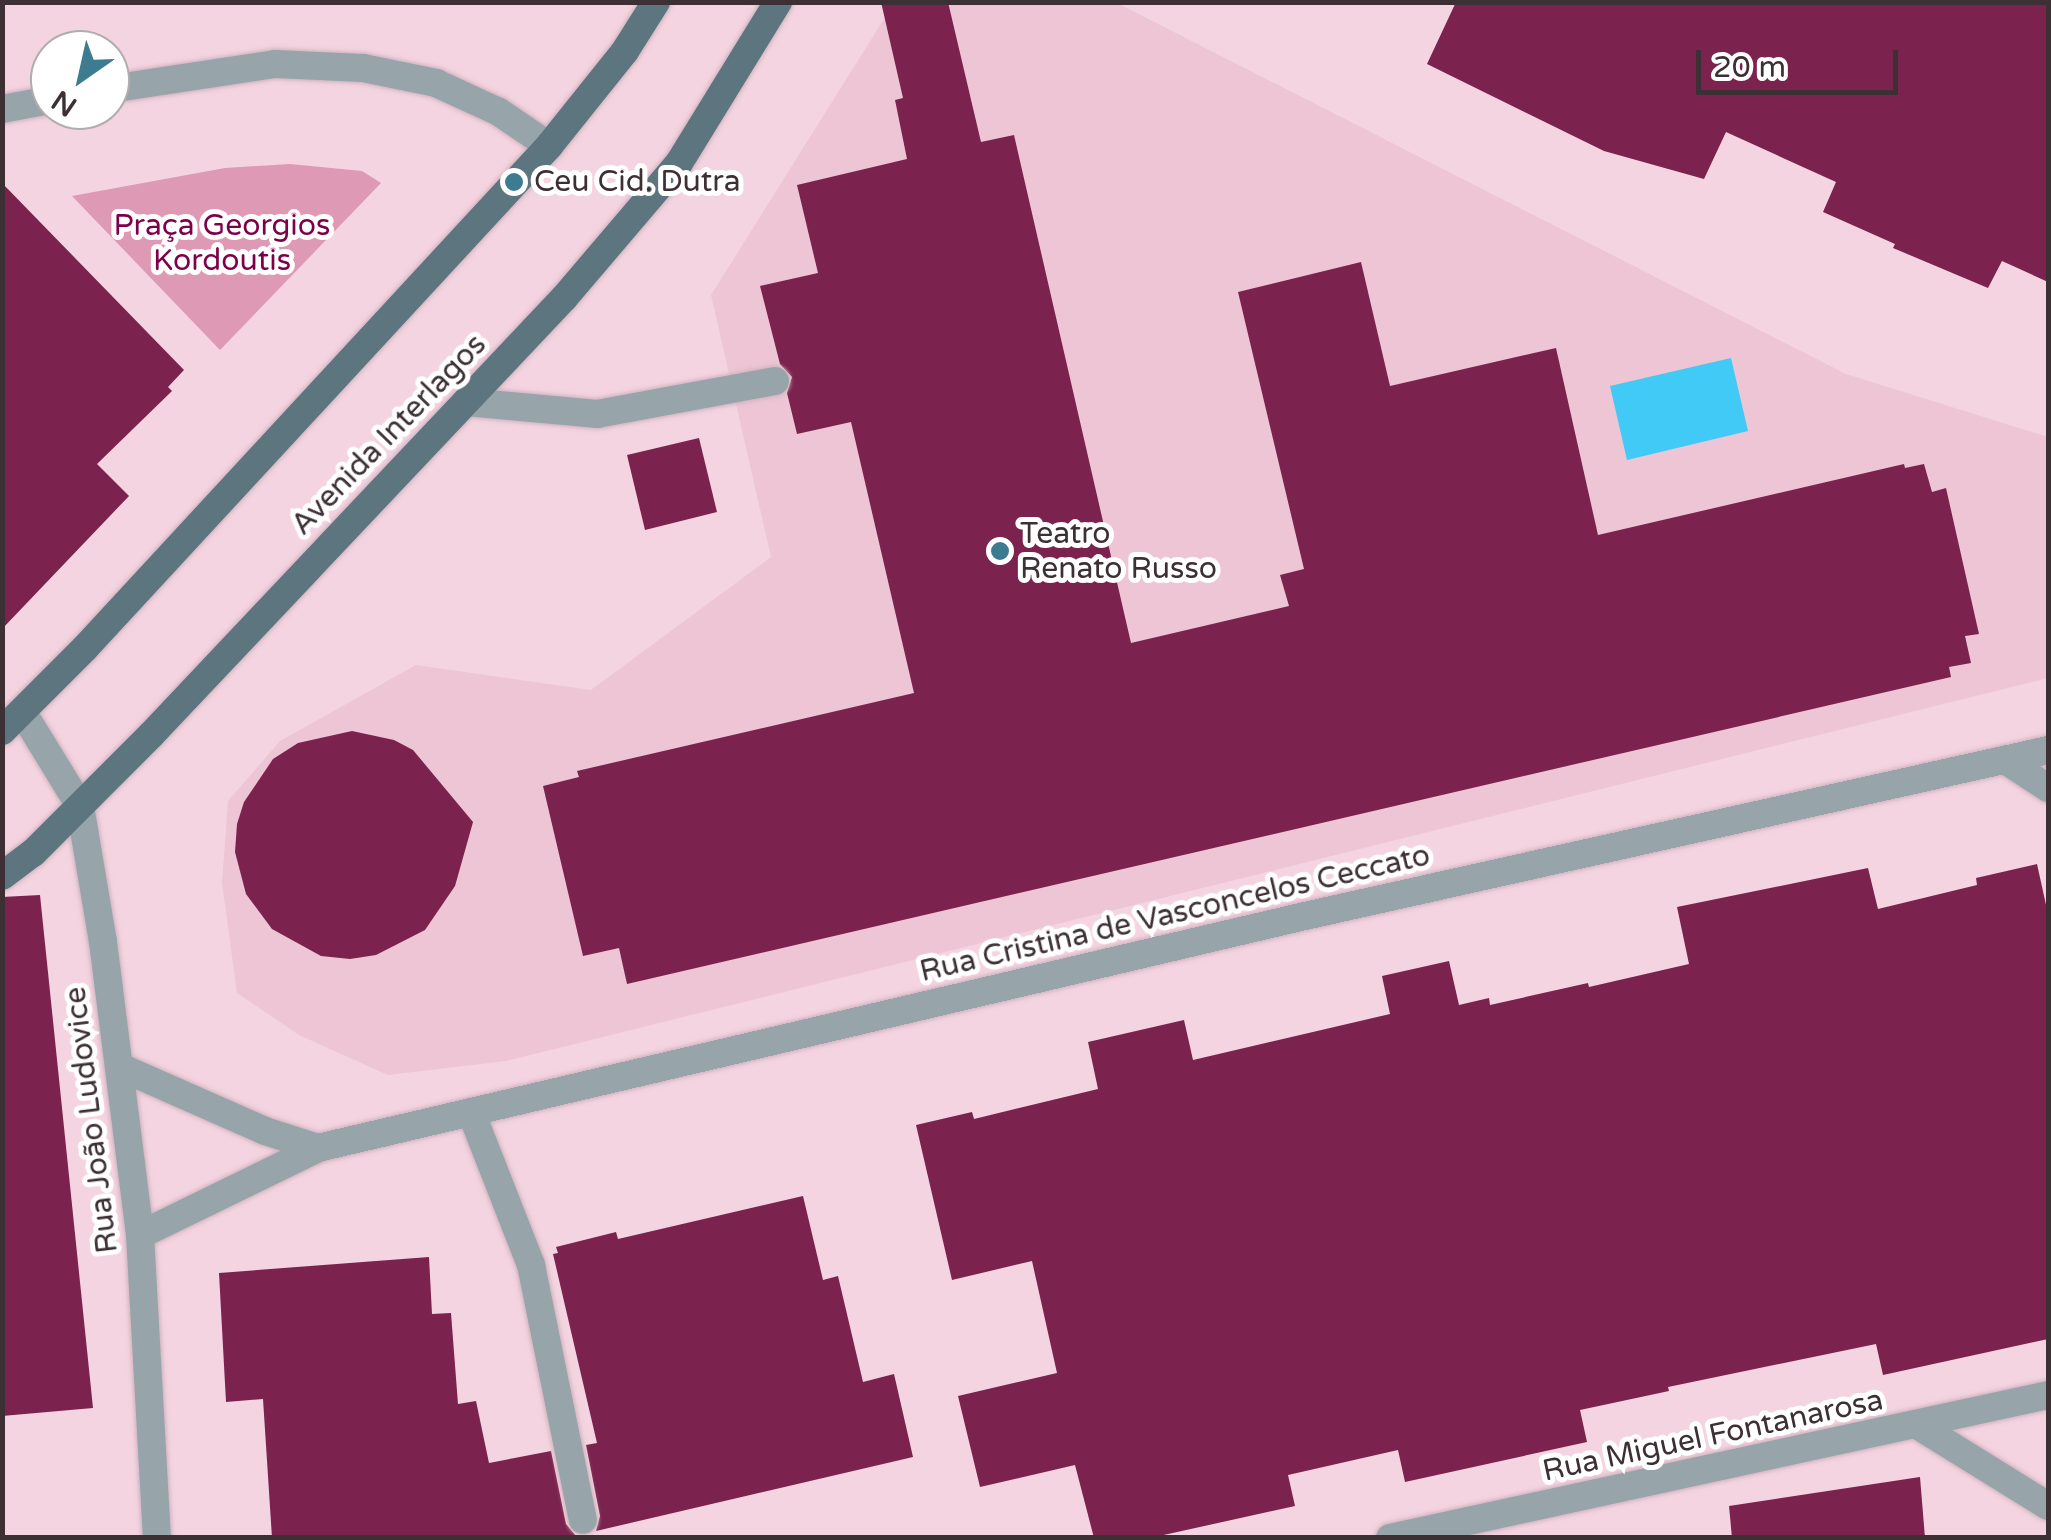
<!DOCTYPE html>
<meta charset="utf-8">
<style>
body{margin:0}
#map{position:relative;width:2051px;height:1540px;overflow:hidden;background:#f4d4e0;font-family:"Varela Round",sans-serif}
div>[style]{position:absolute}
.built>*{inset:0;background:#edc5d4}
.green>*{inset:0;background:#de99b4}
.water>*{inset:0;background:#40caf5}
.building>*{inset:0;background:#7b224e}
.roads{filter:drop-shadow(0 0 2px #cfb3be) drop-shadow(0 0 2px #cfb3be)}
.service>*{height:28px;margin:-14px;padding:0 14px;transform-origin:14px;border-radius:14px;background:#97a5aa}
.minor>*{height:28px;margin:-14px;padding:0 14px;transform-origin:14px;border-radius:14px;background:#97a5aa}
.primary>*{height:28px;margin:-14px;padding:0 14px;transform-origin:14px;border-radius:14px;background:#5c757e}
.dots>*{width:28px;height:28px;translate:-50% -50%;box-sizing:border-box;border:5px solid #fff;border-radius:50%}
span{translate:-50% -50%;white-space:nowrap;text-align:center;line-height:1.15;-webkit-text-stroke:10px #fff;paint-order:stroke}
.poi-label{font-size:30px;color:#3d3035}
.left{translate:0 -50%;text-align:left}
.park-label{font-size:30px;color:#7d004a}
.street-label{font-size:30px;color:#3d3035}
.frame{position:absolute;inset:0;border:5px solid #3d3035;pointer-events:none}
.north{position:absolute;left:30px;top:30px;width:100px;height:100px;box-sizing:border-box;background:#fff;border:2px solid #b1acae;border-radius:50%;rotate:214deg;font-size:28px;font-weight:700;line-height:40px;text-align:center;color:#3d3035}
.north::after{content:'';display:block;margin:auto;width:35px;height:45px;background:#3d7b91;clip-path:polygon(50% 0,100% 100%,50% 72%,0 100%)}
.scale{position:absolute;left:1696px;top:50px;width:202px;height:45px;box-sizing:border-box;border:5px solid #3d3035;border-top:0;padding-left:12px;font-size:30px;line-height:35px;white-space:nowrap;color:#3d3035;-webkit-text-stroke:8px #fff;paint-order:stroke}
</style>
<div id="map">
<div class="built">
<div style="clip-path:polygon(894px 3px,1117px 3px,1846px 374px,2048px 437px,2048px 678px,506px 1061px,388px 1075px,299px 1035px,237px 993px,222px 883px,228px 801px,280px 741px,416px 665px,591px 690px,771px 557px,711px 295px)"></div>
</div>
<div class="green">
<div style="clip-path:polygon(290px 164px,362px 171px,381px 183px,220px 350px,72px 196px,225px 168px)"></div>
</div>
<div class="water">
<div style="clip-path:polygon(1731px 358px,1748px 431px,1627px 460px,1610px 386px)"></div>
</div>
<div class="building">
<div style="clip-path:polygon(881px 2px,948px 2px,981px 142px,1014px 135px,1131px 643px,1289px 606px,1280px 575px,1304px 569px,1238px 292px,1361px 262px,1390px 386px,1556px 348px,1598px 535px,1904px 464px,1905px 468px,1924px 464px,1932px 492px,1946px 488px,1979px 634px,1965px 636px,1971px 663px,1949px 667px,1951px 677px,627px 984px,619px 948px,583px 956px,543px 786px,579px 777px,577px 771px,914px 693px,851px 422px,797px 434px,787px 393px,792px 377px,780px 364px,760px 286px,818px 273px,797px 185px,907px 159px,895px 100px,903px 98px)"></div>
<div style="clip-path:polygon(1456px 2px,2048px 2px,2048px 282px,2002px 261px,1988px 288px,1893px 248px,1895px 244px,1823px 212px,1836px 182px,1726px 132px,1704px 179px,1604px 151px,1427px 64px)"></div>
<div style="clip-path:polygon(2px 183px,184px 370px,168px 387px,172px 391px,97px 464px,129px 496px,2px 629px)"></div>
<div style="clip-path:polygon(699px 438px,717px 512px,645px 530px,627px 455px)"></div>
<div style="clip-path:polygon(352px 731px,394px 740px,413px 750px,473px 822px,455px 886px,425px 930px,376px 955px,350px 959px,321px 956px,272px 929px,246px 894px,235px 852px,237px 824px,244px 802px,273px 759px,298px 743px)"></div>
<div style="clip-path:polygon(2037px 864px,2048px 914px,2048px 1339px,1883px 1375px,1876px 1344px,1668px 1387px,1669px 1391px,1580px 1410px,1587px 1442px,1405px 1482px,1398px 1450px,1288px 1475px,1295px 1506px,1150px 1538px,1094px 1538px,1075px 1465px,980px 1487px,958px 1396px,1057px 1373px,1032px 1261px,952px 1280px,916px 1125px,972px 1112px,974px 1119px,1098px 1089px,1088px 1042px,1184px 1020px,1193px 1060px,1390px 1014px,1382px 976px,1449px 961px,1459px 1005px,1489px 998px,1490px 1005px,1588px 983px,1589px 987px,1689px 964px,1677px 907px,1868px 868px,1878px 909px,1977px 885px,1976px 878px)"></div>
<div style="clip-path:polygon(40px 895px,93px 1408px,2px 1416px,2px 897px)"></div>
<div style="clip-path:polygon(803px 1196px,823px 1280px,838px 1276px,863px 1382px,894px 1374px,913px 1457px,596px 1531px,600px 1516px,586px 1445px,597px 1443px,553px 1254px,558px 1253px,556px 1247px,616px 1232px,618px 1239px)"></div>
<div style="clip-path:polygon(429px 1257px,432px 1314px,451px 1313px,458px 1404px,476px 1401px,489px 1463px,551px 1451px,566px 1524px,576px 1536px,272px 1538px,263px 1399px,226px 1402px,219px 1273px)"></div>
<div style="clip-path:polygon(1920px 1477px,1925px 1538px,1732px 1538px,1729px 1506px)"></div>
</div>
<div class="roads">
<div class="service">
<div style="left:466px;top:402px;width:132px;rotate:5.2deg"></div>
<div style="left:597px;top:414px;width:181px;rotate:-10.5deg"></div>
<div style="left:471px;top:1112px;width:164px;rotate:68.6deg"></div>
<div style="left:531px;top:1265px;width:260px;rotate:78.5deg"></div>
</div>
<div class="minor">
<div style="left:110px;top:89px;width:167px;rotate:-8.6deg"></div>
<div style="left:275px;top:64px;width:88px;rotate:2.6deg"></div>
<div style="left:363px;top:68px;width:75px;rotate:11.6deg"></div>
<div style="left:436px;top:83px;width:69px;rotate:24.7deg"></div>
<div style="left:499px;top:112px;width:60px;rotate:34.2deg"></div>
<div style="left:2px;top:109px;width:49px;rotate:-10.6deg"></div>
<div style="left:23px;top:713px;width:109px;rotate:58.5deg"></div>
<div style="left:80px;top:806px;width:138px;rotate:80.4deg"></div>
<div style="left:103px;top:942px;width:295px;rotate:82.8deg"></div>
<div style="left:140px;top:1235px;width:303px;rotate:86.8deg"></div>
<div style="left:2005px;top:760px;width:51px;rotate:33.1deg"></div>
<div style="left:120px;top:1067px;width:158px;rotate:23.8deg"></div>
<div style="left:265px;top:1131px;width:56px;rotate:17.8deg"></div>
<div style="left:140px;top:1235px;width:198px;rotate:-26deg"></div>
<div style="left:318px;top:1148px;width:1005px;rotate:-13.23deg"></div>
<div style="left:1296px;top:918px;width:771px;rotate:-12.59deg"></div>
<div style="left:1919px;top:1426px;width:152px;rotate:31.8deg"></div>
<div style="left:1390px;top:1538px;width:673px;rotate:-12.26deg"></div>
</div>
<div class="primary">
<div style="left:2px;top:731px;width:117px;rotate:-45deg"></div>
<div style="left:85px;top:648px;width:684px;rotate:-47.25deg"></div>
<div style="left:549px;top:146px;width:122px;rotate:-51.3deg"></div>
<div style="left:625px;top:51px;width:58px;rotate:-57.7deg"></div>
<div style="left:2px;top:876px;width:39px;rotate:-37deg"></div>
<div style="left:33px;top:853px;width:167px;rotate:-45deg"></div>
<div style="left:151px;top:735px;width:601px;rotate:-46.62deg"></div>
<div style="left:564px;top:298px;width:177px;rotate:-49.6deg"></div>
<div style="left:679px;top:163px;width:189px;rotate:-58.4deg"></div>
</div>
</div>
<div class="dots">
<div style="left:514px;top:182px;background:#3d7b91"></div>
<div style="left:1000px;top:551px;background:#3d7b91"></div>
</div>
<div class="poi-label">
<span class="left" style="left:534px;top:182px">Ceu Cid. Dutra</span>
<span class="left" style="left:1020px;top:551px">Teatro<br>Renato Russo</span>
</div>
<div class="park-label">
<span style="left:222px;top:243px">Praça Georgios<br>Kordoutis</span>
</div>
<div class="street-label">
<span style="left:389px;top:435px;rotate:-46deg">Avenida Interlagos</span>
<span style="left:1175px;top:914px;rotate:-13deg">Rua Cristina de Vasconcelos Ceccato</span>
<span style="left:92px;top:1120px;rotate:-97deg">Rua João Ludovice</span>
<span style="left:1713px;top:1436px;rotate:-12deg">Rua Miguel Fontanarosa</span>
</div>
<div class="frame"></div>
<div class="north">N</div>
<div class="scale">20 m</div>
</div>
